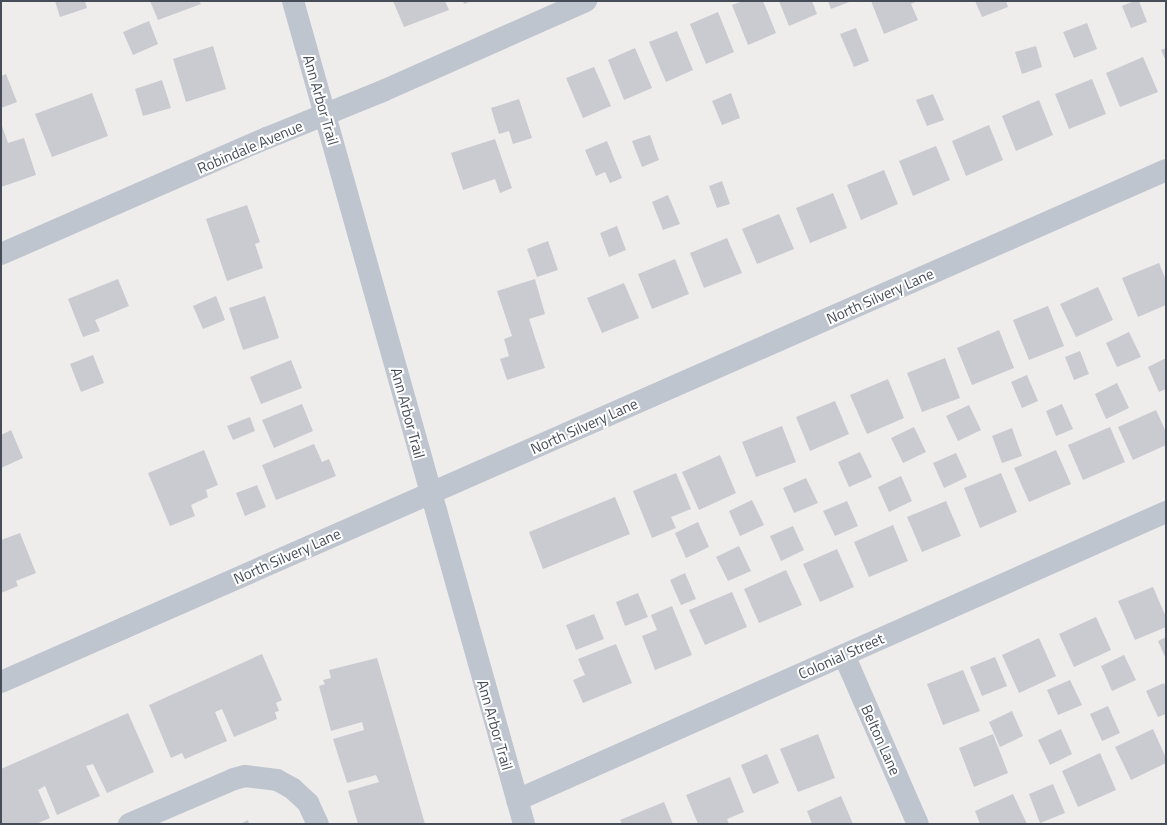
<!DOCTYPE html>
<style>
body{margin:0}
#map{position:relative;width:1167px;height:825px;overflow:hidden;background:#efecec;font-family:"Titillium Web",sans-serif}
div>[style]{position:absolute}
.building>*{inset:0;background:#cacad1}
.minor>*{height:22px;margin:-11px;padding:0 11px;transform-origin:11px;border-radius:11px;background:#bec5ce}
span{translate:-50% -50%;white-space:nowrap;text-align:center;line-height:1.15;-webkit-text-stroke:4px #fff;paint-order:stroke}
.street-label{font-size:15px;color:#464d58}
.frame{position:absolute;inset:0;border:2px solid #464d58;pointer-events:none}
</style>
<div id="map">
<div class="building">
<div style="clip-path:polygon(55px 1px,85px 1px,87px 8px,60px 17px)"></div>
<div style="clip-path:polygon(150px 1px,199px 1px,201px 4px,158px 20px)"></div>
<div style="clip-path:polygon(393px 1px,445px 1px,449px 10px,404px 27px)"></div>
<div style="clip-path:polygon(463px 1px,472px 1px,464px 4px)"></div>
<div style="clip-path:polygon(743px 1px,763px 1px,776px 33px,748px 45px,732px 5px)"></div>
<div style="clip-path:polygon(779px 1px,812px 1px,817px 14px,789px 26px)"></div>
<div style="clip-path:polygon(828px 1px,852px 1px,831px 9px)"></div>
<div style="clip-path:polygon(871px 1px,918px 1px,911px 4px,918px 20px,884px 34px)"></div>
<div style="clip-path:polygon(975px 1px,1006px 1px,1008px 7px,982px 17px)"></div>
<div style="clip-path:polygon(1134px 1px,1139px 1px,1147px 22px,1131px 28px,1122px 6px)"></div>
<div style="clip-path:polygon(718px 12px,734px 52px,706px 64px,690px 24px)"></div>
<div style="clip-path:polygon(149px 21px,158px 44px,133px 55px,123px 32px)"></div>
<div style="clip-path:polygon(1087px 23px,1097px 49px,1074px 58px,1063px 32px)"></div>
<div style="clip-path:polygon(856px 28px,869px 61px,854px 67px,840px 34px)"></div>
<div style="clip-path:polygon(677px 31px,693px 70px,666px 82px,649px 42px)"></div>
<div style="clip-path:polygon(213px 46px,226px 89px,186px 102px,173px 59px)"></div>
<div style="clip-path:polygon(1036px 46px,1042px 67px,1022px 74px,1015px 52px)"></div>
<div style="clip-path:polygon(635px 48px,652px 88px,624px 100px,608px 60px)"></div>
<div style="clip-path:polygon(1166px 48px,1166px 61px,1161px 50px)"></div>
<div style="clip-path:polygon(1143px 57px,1158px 92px,1120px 107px,1106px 73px)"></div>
<div style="clip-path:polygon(594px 67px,611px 106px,583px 118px,566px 78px)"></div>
<div style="clip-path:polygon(6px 74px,17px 102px,1px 108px,1px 76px)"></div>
<div style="clip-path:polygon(1092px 79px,1106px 114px,1069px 129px,1055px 94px)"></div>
<div style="clip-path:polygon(162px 80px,171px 108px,143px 116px,135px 89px)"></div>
<div style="clip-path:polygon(92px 93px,108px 136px,52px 157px,35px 114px)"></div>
<div style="clip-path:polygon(731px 93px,740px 118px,722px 125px,712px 101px)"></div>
<div style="clip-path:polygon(933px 94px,944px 120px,927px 126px,916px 100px)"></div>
<div style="clip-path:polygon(519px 99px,532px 138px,513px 144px,509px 131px,499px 134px,491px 108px)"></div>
<div style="clip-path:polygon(1039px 100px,1053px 135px,1016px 151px,1002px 116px)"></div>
<div style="clip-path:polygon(1px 123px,8px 143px,24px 138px,36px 175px,1px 187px)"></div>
<div style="clip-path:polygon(989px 125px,1003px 160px,966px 176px,952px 141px)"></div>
<div style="clip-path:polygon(650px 135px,659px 160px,642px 167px,632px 141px)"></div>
<div style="clip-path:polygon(495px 139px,512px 188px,500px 193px,495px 179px,463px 190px,451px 153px)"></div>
<div style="clip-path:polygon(607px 141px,622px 178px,610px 183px,605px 172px,596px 176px,585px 150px)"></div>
<div style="clip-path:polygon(936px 146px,950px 180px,913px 196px,899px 161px)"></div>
<div style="clip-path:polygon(884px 170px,898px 204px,861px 220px,847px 185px)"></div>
<div style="clip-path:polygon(722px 181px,730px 204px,717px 208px,709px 186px)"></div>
<div style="clip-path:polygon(833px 193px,847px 228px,810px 243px,796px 208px)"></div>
<div style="clip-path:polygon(668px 195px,680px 224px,663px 230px,652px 202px)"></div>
<div style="clip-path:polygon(247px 205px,260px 242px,255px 244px,263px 268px,227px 281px,206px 219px)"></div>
<div style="clip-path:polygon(779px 214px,794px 249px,757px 264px,742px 229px)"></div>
<div style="clip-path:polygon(617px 226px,626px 250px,609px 257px,600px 233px)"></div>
<div style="clip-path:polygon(727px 238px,742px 273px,704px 288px,690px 253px)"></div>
<div style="clip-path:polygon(548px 241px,558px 270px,537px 277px,527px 249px)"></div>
<div style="clip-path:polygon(675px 259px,689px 294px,652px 309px,638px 274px)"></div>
<div style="clip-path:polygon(1159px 263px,1166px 280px,1166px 305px,1138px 317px,1122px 278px)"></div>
<div style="clip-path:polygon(118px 279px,129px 306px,95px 320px,100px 331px,83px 337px,68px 299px)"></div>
<div style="clip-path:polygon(535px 279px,545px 314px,529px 319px,545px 368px,507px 380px,500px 359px,509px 356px,504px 339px,512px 336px,497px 291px)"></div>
<div style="clip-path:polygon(624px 283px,639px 318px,602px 333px,587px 298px)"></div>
<div style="clip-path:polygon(1098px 287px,1113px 320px,1076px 337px,1060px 304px)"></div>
<div style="clip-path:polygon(216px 296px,225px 320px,203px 329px,193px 306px)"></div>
<div style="clip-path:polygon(265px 296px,279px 338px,243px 350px,229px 308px)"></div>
<div style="clip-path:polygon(1048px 306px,1064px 346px,1029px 360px,1013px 320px)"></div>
<div style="clip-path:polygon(999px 330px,1014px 368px,972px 385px,957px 348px)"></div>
<div style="clip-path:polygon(1129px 332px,1141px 357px,1117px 367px,1106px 343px)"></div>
<div style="clip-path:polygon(1080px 351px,1089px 374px,1074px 380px,1065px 357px)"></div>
<div style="clip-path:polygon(93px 355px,104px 383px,81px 392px,70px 364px)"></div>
<div style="clip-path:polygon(945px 358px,960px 398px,922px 412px,907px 373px)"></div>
<div style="clip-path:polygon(1166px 358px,1166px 389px,1159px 392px,1148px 367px)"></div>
<div style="clip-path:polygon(291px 360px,302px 388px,261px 404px,250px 377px)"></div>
<div style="clip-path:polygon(1027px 375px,1038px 401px,1022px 408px,1011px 382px)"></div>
<div style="clip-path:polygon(888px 379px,904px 418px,867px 434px,850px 395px)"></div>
<div style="clip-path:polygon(1117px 383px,1129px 408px,1106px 419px,1095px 394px)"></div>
<div style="clip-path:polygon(835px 401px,849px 434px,810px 451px,796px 417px)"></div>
<div style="clip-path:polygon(302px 404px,313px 431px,274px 448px,262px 420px)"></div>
<div style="clip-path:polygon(1062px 404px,1073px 429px,1056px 436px,1046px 411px)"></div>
<div style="clip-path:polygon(969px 405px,981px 430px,958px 441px,946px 416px)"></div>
<div style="clip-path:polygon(1156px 410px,1166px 432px,1166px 445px,1133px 460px,1118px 427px)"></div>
<div style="clip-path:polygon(250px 417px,255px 431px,233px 440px,227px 426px)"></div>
<div style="clip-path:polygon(782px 426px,796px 462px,756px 477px,742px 442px)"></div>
<div style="clip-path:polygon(914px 427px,926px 452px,903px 463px,891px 438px)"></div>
<div style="clip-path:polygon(1110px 427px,1125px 462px,1083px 480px,1068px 445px)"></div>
<div style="clip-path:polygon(1012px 428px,1022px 456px,1002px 463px,992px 436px)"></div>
<div style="clip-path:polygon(11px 430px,23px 458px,1px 468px,1px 435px)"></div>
<div style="clip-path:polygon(314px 444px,322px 462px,329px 459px,336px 476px,276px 500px,262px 465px)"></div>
<div style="clip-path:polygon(204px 450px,218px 485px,206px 490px,208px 497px,191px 505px,195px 516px,170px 526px,148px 473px)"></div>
<div style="clip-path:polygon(1056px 450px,1071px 484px,1029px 502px,1014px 468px)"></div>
<div style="clip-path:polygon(860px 452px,872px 477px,849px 487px,838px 462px)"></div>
<div style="clip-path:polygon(956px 453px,967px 477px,944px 488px,933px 463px)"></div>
<div style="clip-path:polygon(720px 455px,736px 493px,699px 510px,682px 472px)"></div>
<div style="clip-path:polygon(676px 473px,691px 509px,671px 517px,676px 528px,652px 538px,633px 491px)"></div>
<div style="clip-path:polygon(1001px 473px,1017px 512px,980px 528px,964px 488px)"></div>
<div style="clip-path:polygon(901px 476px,912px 501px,889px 512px,878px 487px)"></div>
<div style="clip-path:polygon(806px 478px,818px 503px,794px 513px,783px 488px)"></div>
<div style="clip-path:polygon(257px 485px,266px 507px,245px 516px,236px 493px)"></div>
<div style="clip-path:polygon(615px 497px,630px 534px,543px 569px,529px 532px)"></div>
<div style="clip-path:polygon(752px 500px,764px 525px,740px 536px,729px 511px)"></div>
<div style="clip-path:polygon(847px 501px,858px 526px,835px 536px,823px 511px)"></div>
<div style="clip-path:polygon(946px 501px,961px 536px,922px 552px,907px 517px)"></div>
<div style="clip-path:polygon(698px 522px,709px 547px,686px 558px,675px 533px)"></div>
<div style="clip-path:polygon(893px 525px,908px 561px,869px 577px,854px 542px)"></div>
<div style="clip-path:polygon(793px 526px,804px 550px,781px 561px,770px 536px)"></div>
<div style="clip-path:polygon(20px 533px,36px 573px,16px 581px,18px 586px,1px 593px,1px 540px)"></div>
<div style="clip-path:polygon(739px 546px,751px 571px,728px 581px,716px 557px)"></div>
<div style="clip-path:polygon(837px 549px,854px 587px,820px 602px,803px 564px)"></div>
<div style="clip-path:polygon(786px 570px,802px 605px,759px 623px,744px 589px)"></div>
<div style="clip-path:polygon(685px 573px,696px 599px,681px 605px,670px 580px)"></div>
<div style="clip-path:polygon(1153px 587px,1166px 617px,1166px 627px,1135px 640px,1118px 601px)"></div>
<div style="clip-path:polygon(732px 592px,747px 627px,705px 645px,689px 610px)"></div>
<div style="clip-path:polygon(638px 593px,648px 617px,625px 626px,616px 602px)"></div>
<div style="clip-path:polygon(672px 606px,692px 655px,655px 670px,642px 636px,657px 630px,651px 615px)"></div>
<div style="clip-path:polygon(594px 614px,604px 639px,576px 650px,566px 625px)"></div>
<div style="clip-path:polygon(1096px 617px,1111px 650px,1074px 667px,1059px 634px)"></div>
<div style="clip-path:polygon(1166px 637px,1166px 659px,1158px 641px)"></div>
<div style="clip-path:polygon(1039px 638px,1056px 676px,1019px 693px,1002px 655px)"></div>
<div style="clip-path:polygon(616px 644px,632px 683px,583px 703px,573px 680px,585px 675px,578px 659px)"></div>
<div style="clip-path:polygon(262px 654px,282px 700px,276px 703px,279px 711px,275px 712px,277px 719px,234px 737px,222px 709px,215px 712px,227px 741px,185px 759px,182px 753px,171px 758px,149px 705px)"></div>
<div style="clip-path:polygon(1124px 655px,1136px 680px,1112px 691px,1101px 666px)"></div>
<div style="clip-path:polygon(995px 657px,1007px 686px,982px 696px,970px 667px)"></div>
<div style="clip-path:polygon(377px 658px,425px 824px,358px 824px,348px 791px,379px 782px,376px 775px,347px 783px,333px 739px,364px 730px,362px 722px,331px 731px,319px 686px,325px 684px,323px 680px,331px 678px,329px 670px)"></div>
<div style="clip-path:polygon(963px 670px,980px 711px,943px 725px,927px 684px)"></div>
<div style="clip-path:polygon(1070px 680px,1082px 705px,1058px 715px,1047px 690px)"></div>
<div style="clip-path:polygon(1164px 683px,1166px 688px,1166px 714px,1158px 717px,1146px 691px)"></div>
<div style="clip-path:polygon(1108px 706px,1120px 733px,1102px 741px,1090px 714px)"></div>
<div style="clip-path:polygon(1012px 711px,1023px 736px,1000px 747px,989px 722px)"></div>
<div style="clip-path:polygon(128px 713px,154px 772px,107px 793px,93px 764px,86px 766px,100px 796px,57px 815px,45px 786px,38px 790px,50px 818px,36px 824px,1px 824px,1px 769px)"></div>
<div style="clip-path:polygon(1061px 729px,1072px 754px,1050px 765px,1038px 740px)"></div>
<div style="clip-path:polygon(1153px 729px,1166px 758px,1166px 763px,1131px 780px,1115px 747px)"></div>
<div style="clip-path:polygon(818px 734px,835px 778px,798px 792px,780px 749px)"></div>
<div style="clip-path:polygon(993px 734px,1008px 773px,974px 787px,959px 748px)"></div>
<div style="clip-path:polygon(1100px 753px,1116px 790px,1078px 807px,1062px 771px)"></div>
<div style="clip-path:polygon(767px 754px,779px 783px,753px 794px,741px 765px)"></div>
<div style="clip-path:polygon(730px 777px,744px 812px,727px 819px,729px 824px,698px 824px,686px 795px)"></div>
<div style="clip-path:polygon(1053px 784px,1065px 813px,1040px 823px,1029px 794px)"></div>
<div style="clip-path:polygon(1013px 794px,1027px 824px,980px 824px,975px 811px)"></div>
<div style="clip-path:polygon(841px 796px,853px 824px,812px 824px,807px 811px)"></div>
<div style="clip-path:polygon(664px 802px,673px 824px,622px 824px,620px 820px)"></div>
<div style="clip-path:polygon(248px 820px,249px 824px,240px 824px)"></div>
</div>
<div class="minor">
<div style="left:293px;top:1px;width:855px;rotate:74.32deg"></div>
<div style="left:1px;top:254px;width:290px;rotate:-23.6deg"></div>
<div style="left:267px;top:138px;width:127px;rotate:-22.1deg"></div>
<div style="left:385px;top:90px;width:220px;rotate:-23.9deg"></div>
<div style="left:844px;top:655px;width:184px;rotate:66.4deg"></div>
<div style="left:1px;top:682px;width:1273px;rotate:-23.72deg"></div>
<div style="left:517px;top:800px;width:710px;rotate:-23.93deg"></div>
<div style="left:129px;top:824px;width:114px;rotate:-23.2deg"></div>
<div style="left:234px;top:779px;width:11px;rotate:-15deg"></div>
<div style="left:245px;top:776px;width:32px;rotate:7deg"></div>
<div style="left:277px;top:780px;width:18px;rotate:29deg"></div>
<div style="left:293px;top:789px;width:21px;rotate:43deg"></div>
<div style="left:308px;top:803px;width:23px;rotate:65deg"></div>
</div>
<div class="street-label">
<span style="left:321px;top:100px;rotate:74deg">Ann Arbor Trail</span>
<span style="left:250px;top:147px;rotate:-23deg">Robindale Avenue</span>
<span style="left:880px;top:296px;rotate:-24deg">North Silvery Lane</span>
<span style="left:408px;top:413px;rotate:75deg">Ann Arbor Trail</span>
<span style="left:584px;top:426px;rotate:-24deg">North Silvery Lane</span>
<span style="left:287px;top:556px;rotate:-24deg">North Silvery Lane</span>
<span style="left:841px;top:656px;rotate:-24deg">Colonial Street</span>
<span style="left:495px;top:725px;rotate:74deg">Ann Arbor Trail</span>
<span style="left:881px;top:740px;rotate:66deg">Belton Lane</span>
</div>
<div class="frame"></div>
</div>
